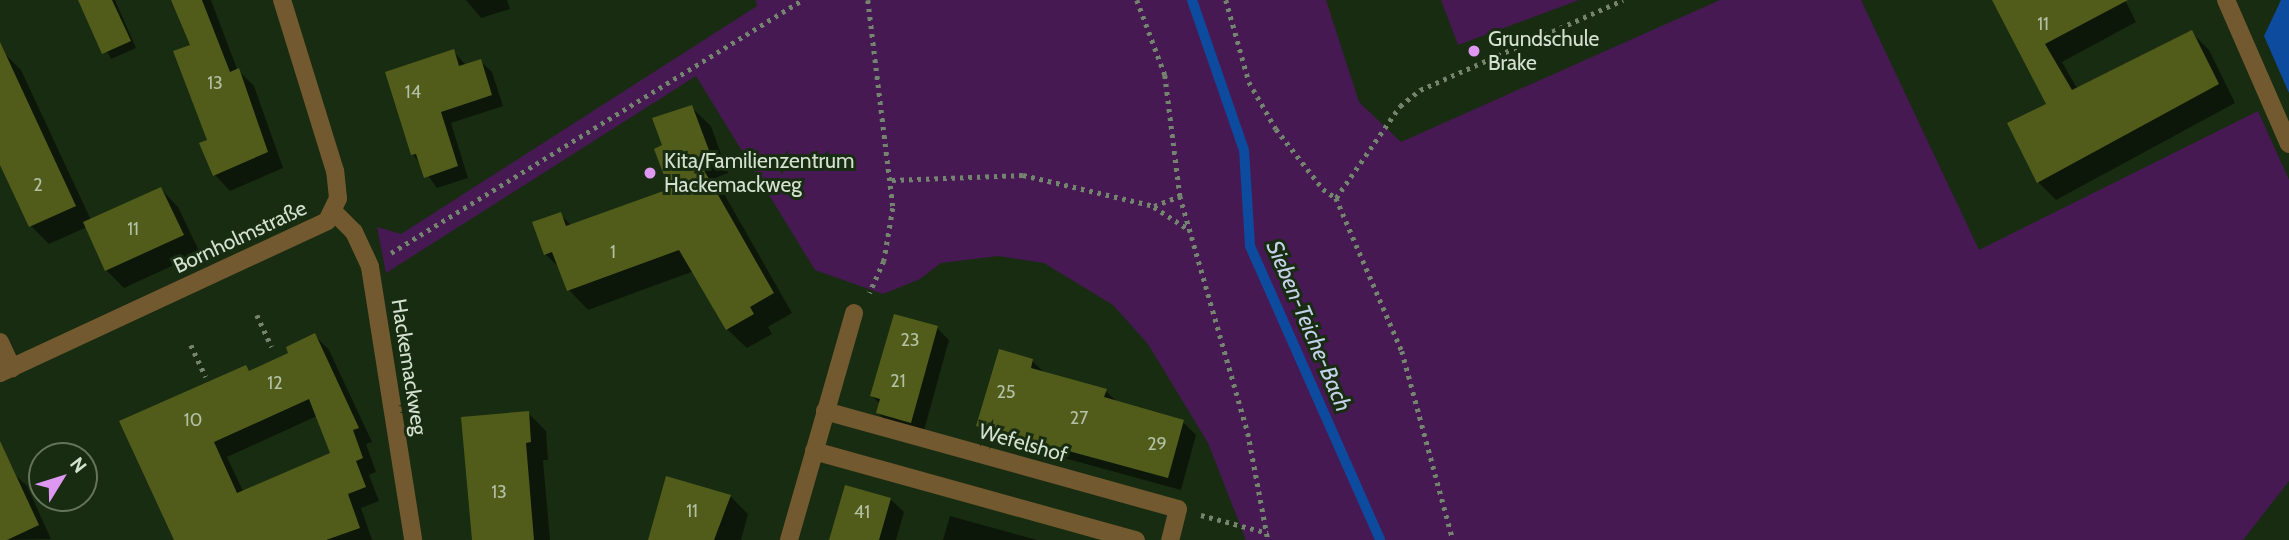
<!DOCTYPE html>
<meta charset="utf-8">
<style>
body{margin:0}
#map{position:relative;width:2289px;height:540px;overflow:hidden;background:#182c11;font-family:Cabin,sans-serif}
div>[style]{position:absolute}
.green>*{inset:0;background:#471953}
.water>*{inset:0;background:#0d4b9f}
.shadow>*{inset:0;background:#0007}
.stream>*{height:10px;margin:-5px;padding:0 5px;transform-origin:5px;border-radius:5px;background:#0d4b9f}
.building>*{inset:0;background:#515c1b}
.path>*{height:4.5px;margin-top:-2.25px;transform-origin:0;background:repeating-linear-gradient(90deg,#74856f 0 3.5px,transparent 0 8.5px)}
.minor>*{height:18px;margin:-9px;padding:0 9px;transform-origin:9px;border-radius:9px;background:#73592f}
.dots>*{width:19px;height:19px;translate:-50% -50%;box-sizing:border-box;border:4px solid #182c11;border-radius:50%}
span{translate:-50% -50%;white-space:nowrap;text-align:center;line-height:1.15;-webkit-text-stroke:6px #182c11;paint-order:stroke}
.number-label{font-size:18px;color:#b3c0a3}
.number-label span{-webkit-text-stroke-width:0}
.poi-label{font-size:21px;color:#d4e1d0}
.left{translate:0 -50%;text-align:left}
.street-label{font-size:21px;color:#d4e1d0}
.water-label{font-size:23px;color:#c2d1e8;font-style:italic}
.north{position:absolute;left:28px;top:442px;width:70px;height:70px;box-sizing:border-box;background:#182c11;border:2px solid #63745d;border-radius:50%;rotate:52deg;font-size:19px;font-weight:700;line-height:28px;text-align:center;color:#d4e1d0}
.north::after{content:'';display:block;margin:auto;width:24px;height:32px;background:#de98f2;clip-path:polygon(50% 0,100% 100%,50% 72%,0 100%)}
</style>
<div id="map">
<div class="green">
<div style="clip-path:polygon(756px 0,1326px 0,1359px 102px,1401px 142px,1720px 0,1861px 0,1979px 250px,2258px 111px,2289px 180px,2289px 481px,2243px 540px,1246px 540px,1208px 443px,1148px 344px,1113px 305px,1044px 263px,998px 256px,941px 263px,920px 279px,883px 294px,815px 270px,696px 76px,386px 273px,377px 227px,401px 234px,757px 6px)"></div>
<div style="clip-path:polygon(1441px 0,1579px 0,1458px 45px)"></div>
</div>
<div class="water">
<div style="clip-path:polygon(2281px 0,2289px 0,2289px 93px,2264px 36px)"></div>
</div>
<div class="shadow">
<div style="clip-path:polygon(80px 0,115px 0,136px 48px,111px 59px)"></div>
<div style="clip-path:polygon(173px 0,211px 0,237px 69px,254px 86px,283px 168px,230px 191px,215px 175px,192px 46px)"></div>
<div style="clip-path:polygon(466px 0,507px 0,510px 9px,481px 18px)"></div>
<div style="clip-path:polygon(1993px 0,2125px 0,2136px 22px,2062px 62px,2078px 90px,2191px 32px,2209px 50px,2235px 103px,2056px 200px,2038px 182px,2048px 104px)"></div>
<div style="clip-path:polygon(453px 51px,466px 65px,480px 61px,492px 72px,503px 106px,451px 123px,468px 178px,437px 188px,413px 154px)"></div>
<div style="clip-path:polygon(3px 52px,21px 70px,91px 220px,161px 189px,178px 207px,200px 253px,124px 288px,106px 270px,87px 227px,49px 244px,31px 226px,0 161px)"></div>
<div style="clip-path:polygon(691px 107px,711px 126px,728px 173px,715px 178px,792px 313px,768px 327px,772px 334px,747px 348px,727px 329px,694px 271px,588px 310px,569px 290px,561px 269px,545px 254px,560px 214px,572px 226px,671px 190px,664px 146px)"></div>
<div style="clip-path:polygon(937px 328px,949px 340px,923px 434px,890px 425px,878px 413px,880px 404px,872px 396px)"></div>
<div style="clip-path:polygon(315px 336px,329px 350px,372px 442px,366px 444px,376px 472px,369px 475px,379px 501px,361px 508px,372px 540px,290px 540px,332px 454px,317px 416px,227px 457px,257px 521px,219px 540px,175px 540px,121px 422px,246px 367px,250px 372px,291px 354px)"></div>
<div style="clip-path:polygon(1032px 361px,1046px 374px,1106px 391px,1118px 403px,1183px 422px,1196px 435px,1181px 490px,991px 438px,978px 425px)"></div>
<div style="clip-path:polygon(528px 413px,546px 431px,548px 460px,543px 460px,550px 540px,474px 540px)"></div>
<div style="clip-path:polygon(13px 473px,27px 486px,51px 539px,0 540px,0 479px)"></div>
<div style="clip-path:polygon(730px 496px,748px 514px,741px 540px,650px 540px)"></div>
<div style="clip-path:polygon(890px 499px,904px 512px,896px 540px,831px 540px)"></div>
<div style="clip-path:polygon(950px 516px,1037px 540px,943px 540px)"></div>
</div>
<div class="stream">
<div style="left:1192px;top:0;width:159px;rotate:70.9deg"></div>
<div style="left:1244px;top:150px;width:96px;rotate:86.4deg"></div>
<div style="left:1250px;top:246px;width:321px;rotate:66.1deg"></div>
</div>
<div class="building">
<div style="clip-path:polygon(78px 0,112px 0,131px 41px,102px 54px)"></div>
<div style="clip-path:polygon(171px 0,202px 0,230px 72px,239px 68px,268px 152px,213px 176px,199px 143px,207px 140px,173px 51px,190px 45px)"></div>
<div style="clip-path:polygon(1992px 0,2128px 0,2045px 44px,2072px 90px,2192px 30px,2219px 84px,2037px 183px,2007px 123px,2046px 104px)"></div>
<div style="clip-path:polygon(0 42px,76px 206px,29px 227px,0 165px)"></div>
<div style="clip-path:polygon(454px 49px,459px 66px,481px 59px,492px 95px,441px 112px,458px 166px,424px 178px,416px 154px,411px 155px,385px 72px)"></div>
<div style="clip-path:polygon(692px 105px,710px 153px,697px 158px,774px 293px,750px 307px,754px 314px,726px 330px,679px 250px,567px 291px,552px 252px,544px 255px,532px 222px,561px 212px,566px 226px,669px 189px,654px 149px,662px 145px,652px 118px)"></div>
<div style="clip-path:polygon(161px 187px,184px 235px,105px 271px,83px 222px)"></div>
<div style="clip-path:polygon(894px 314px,938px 326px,911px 423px,876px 413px,880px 399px,870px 396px)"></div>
<div style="clip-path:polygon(evenodd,315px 333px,359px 428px,353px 430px,363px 458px,356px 461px,366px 487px,348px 494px,360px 528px,326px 540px,174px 540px,119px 421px,246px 365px,249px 371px,288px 353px,286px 347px,315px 333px,309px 399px,330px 453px,237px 493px,214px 442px,309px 399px)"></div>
<div style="clip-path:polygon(999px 349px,1033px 359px,1031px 368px,1107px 389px,1104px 397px,1184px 420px,1168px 478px,976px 426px)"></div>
<div style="clip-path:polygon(529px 411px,531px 442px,526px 443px,534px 540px,472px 540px,461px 417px)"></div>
<div style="clip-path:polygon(0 441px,39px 525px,7px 540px,0 540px)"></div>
<div style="clip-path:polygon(666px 476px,731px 495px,714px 540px,648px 540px)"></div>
<div style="clip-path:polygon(845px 485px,891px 498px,879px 540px,829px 540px)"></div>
</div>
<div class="path">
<div style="left:868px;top:0;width:209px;rotate:83.1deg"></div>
<div style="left:893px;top:208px;width:54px;rotate:99.6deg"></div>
<div style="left:884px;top:261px;width:35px;rotate:114deg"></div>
<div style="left:1137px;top:0;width:80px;rotate:69.5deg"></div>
<div style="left:1165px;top:75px;width:122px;rotate:82.9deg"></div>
<div style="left:1226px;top:0;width:85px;rotate:74.3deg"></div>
<div style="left:1249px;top:82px;width:54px;rotate:60.1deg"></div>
<div style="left:1276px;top:129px;width:76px;rotate:51.9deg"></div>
<div style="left:1323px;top:189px;width:16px;rotate:35deg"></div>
<div style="left:1336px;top:198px;width:167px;rotate:66.7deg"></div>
<div style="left:1402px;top:351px;width:196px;rotate:74.9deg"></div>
<div style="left:892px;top:180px;width:131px;rotate:-2.2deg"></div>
<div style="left:1023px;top:175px;width:135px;rotate:13.3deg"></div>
<div style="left:1154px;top:206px;width:28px;rotate:-21deg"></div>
<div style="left:1180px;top:196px;width:247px;rotate:74deg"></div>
<div style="left:1248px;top:433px;width:109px;rotate:79.4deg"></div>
<div style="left:1336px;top:198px;width:112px;rotate:-55.2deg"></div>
<div style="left:1400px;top:106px;width:26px;rotate:-39deg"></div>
<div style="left:1420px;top:90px;width:222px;rotate:-23.9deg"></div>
<div style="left:1154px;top:207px;width:44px;rotate:33deg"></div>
<div style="left:391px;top:253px;width:483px;rotate:-31.6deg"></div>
<div style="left:257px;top:315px;width:35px;rotate:65deg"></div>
<div style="left:191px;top:345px;width:35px;rotate:65deg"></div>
<div style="left:1201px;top:515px;width:69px;rotate:15deg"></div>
</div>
<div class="minor">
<div style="left:2226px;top:0;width:157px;rotate:66.4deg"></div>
<div style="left:334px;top:212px;width:28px;rotate:45deg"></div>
<div style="left:354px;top:232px;width:38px;rotate:65deg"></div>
<div style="left:370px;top:267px;width:276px;rotate:81deg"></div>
<div style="left:0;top:342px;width:29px;rotate:65deg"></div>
<div style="left:0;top:373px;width:361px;rotate:-24.9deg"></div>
<div style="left:327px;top:221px;width:25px;rotate:-64deg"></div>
<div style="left:338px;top:198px;width:27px;rotate:-96deg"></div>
<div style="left:335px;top:171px;width:179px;rotate:-107.2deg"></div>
<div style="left:825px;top:411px;width:366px;rotate:15.5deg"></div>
<div style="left:1178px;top:509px;width:32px;rotate:104deg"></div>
<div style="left:814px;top:451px;width:334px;rotate:15.5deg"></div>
<div style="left:789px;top:540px;width:236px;rotate:-74deg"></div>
</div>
<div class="dots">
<div style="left:1474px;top:51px;background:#de98f2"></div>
<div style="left:650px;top:173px;background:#de98f2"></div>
</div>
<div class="number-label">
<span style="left:2043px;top:24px">11</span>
<span style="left:215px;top:83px">13</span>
<span style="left:413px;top:92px">14</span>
<span style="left:38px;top:185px">2</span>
<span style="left:133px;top:229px">11</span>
<span style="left:613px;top:252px">1</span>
<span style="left:910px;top:340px">23</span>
<span style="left:898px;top:381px">21</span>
<span style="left:275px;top:383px">12</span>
<span style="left:1006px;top:392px">25</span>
<span style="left:1079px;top:418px">27</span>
<span style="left:193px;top:420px">10</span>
<span style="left:1157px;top:444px">29</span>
<span style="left:499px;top:492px">13</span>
<span style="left:692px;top:511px">11</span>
<span style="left:862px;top:512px">41</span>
</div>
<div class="poi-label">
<span class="left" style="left:1488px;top:51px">Grundschule<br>Brake</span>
<span class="left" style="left:664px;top:173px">Kita/Familienzentrum<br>Hackemackweg</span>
</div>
<div class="street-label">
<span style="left:240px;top:237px;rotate:-25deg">Bornholmstraße</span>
<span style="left:409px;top:367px;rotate:81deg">Hackemackweg</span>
<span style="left:1023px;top:443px;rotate:16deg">Wefelshof</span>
</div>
<div class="water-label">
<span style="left:1309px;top:326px;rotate:67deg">Sieben-Teiche-Bach</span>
</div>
<div class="north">N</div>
</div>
